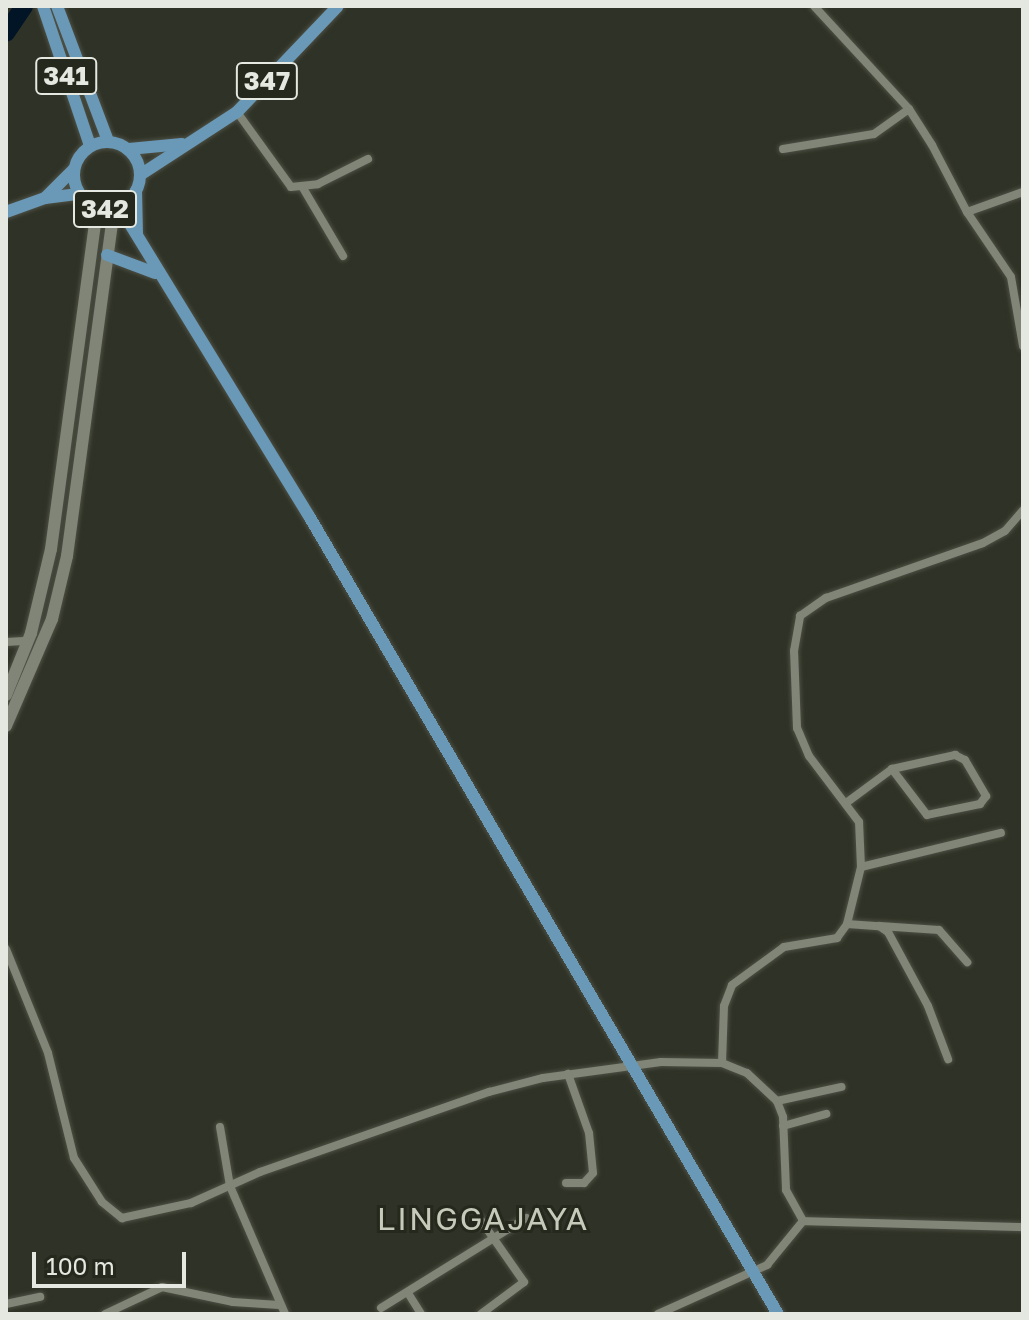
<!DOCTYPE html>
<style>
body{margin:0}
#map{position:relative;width:1029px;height:1320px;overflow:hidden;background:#2f3226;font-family:"Golos Text",sans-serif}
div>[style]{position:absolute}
.river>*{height:18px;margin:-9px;padding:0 9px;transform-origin:9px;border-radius:9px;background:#011527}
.roads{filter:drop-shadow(0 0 2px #4d5045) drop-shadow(0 0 2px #4d5045)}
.street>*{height:8px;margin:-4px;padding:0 4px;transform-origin:4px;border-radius:4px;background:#818577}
.secondary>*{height:12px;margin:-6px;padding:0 6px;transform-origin:6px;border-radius:6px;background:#818577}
.primary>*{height:12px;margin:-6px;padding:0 6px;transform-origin:6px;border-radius:6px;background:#6a99b8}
.primary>.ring{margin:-6px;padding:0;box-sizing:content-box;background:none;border:12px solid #6a99b8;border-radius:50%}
span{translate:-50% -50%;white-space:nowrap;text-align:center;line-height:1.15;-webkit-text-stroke:6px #25281c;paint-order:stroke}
.shield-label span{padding:2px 6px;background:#25281c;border:2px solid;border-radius:6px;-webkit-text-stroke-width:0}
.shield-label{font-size:26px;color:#e5e8e0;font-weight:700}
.quarter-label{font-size:32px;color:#c5caba;letter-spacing:2px}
.frame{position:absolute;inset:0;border:8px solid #e5e8e0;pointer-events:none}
.scale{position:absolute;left:32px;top:1252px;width:154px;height:36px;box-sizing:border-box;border:4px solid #e5e8e0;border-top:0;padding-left:10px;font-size:24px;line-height:28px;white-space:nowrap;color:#e5e8e0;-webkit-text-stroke:6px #25281c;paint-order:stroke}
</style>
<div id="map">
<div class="river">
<div style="left:6px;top:33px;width:32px;rotate:-56deg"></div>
</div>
<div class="roads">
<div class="street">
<div style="left:814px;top:6px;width:140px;rotate:47.3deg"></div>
<div style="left:909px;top:109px;width:43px;rotate:57.4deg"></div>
<div style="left:932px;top:145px;width:76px;rotate:62.4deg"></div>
<div style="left:967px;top:212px;width:78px;rotate:55.9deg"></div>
<div style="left:1011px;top:277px;width:70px;rotate:80.1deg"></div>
<div style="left:237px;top:112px;width:92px;rotate:54.2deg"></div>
<div style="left:291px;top:187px;width:27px;rotate:-6deg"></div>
<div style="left:318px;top:184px;width:56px;rotate:-26.6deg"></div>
<div style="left:783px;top:149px;width:92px;rotate:-9.4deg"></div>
<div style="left:874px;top:134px;width:43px;rotate:-35.5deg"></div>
<div style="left:303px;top:188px;width:79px;rotate:59.5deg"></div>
<div style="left:967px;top:212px;width:59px;rotate:-19.7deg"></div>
<div style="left:6px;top:642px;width:22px;rotate:-3deg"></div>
<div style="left:846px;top:803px;width:57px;rotate:-36.5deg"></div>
<div style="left:892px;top:769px;width:65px;rotate:-12.5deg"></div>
<div style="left:955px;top:755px;width:11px;rotate:27deg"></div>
<div style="left:965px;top:760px;width:42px;rotate:59.7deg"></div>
<div style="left:986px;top:796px;width:10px;rotate:127deg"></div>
<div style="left:980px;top:804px;width:54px;rotate:168.3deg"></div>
<div style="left:927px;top:815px;width:58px;rotate:-127.3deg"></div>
<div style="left:861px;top:867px;width:144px;rotate:-13.7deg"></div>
<div style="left:847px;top:924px;width:32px;rotate:4deg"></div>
<div style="left:879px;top:926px;width:11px;rotate:34deg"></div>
<div style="left:888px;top:932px;width:84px;rotate:61.6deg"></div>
<div style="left:928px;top:1006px;width:57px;rotate:69.3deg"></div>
<div style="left:880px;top:926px;width:59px;rotate:3.9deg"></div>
<div style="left:939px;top:930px;width:43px;rotate:48.8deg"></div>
<div style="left:6px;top:949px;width:112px;rotate:68deg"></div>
<div style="left:48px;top:1053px;width:108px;rotate:76.1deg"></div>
<div style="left:74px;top:1158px;width:52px;rotate:57.5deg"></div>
<div style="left:102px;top:1202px;width:26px;rotate:39deg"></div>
<div style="left:122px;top:1218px;width:71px;rotate:-12.3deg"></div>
<div style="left:191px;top:1203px;width:76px;rotate:-24.2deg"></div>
<div style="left:260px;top:1172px;width:243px;rotate:-19.3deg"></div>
<div style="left:489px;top:1092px;width:56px;rotate:-14.5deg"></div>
<div style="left:543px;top:1078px;width:119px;rotate:-7.7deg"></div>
<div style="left:661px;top:1062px;width:61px;rotate:0.9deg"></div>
<div style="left:722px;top:1063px;width:27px;rotate:22deg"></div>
<div style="left:747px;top:1073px;width:41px;rotate:43deg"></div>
<div style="left:777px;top:1101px;width:17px;rotate:69deg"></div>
<div style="left:783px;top:1117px;width:73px;rotate:87.6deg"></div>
<div style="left:786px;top:1190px;width:35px;rotate:61deg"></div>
<div style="left:803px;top:1221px;width:220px;rotate:1.6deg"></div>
<div style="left:722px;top:1063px;width:57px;rotate:-88deg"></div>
<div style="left:724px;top:1006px;width:22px;rotate:-69deg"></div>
<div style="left:732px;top:985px;width:64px;rotate:-36.2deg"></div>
<div style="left:784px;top:947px;width:54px;rotate:-9.6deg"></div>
<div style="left:837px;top:938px;width:17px;rotate:-54deg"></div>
<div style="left:847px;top:924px;width:59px;rotate:-76.2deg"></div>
<div style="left:861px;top:867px;width:45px;rotate:-92.5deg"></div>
<div style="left:859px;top:822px;width:83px;rotate:-127.1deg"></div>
<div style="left:809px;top:756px;width:30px;rotate:-113deg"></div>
<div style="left:797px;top:728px;width:77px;rotate:-92.2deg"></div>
<div style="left:794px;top:651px;width:36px;rotate:-80deg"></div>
<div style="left:800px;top:616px;width:32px;rotate:-35deg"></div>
<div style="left:826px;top:598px;width:166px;rotate:-19.3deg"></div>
<div style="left:983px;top:543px;width:25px;rotate:-29deg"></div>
<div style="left:1005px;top:531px;width:28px;rotate:-49deg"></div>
<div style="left:777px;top:1101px;width:66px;rotate:-12.3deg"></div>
<div style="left:783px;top:1126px;width:45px;rotate:-15.6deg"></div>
<div style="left:220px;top:1127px;width:60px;rotate:80.4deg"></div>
<div style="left:230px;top:1186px;width:139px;rotate:66.7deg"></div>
<div style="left:566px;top:1183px;width:18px"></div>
<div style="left:584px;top:1183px;width:13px;rotate:-48deg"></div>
<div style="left:593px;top:1173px;width:40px;rotate:-95.7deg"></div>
<div style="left:589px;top:1133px;width:63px;rotate:-109.6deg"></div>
<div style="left:480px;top:1219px;width:77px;rotate:55.1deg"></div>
<div style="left:524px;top:1282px;width:54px;rotate:143.3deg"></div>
<div style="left:408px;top:1293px;width:25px;rotate:58deg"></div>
<div style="left:6px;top:1304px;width:35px;rotate:-12deg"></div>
<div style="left:381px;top:1308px;width:171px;rotate:-31.8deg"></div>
<div style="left:105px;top:1314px;width:63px;rotate:-25.3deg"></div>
<div style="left:162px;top:1287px;width:73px;rotate:11.9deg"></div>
<div style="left:233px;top:1302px;width:46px;rotate:3.7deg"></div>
<div style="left:658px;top:1314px;width:120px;rotate:-24.2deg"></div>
<div style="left:767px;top:1265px;width:57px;rotate:-50.7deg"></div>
</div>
<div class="secondary">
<div style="left:6px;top:695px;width:67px;rotate:-68deg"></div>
<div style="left:31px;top:633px;width:86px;rotate:-76.6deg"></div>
<div style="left:51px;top:549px;width:345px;rotate:-82.3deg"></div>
<div style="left:6px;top:726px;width:116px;rotate:-66.7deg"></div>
<div style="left:52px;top:619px;width:65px;rotate:-76.6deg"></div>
<div style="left:67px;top:556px;width:351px;rotate:-82.3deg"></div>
</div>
<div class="primary">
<div style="left:43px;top:6px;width:148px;rotate:71.4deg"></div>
<div style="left:57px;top:6px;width:144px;rotate:69.3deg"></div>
<div class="ring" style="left:74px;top:142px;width:54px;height:54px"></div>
<div style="left:129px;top:149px;width:53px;rotate:-5.4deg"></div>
<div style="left:140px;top:175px;width:116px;rotate:-33deg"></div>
<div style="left:237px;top:112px;width:146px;rotate:-46.4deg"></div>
<div style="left:136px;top:191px;width:44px;rotate:88.7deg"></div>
<div style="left:45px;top:198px;width:40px;rotate:-45deg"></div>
<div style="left:119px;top:206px;width:364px;rotate:58.5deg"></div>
<div style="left:309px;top:516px;width:926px;rotate:59.56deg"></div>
<div style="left:6px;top:212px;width:41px;rotate:-19.7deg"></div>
<div style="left:45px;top:198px;width:34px;rotate:-7deg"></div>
<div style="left:107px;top:255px;width:51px;rotate:20.6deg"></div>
</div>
</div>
<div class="shield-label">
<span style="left:66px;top:76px">341</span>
<span style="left:267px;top:81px">347</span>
<span style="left:105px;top:209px">342</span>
</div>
<div class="quarter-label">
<span style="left:483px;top:1218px">LINGGAJAYA</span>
</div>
<div class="frame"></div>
<div class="scale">100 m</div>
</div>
